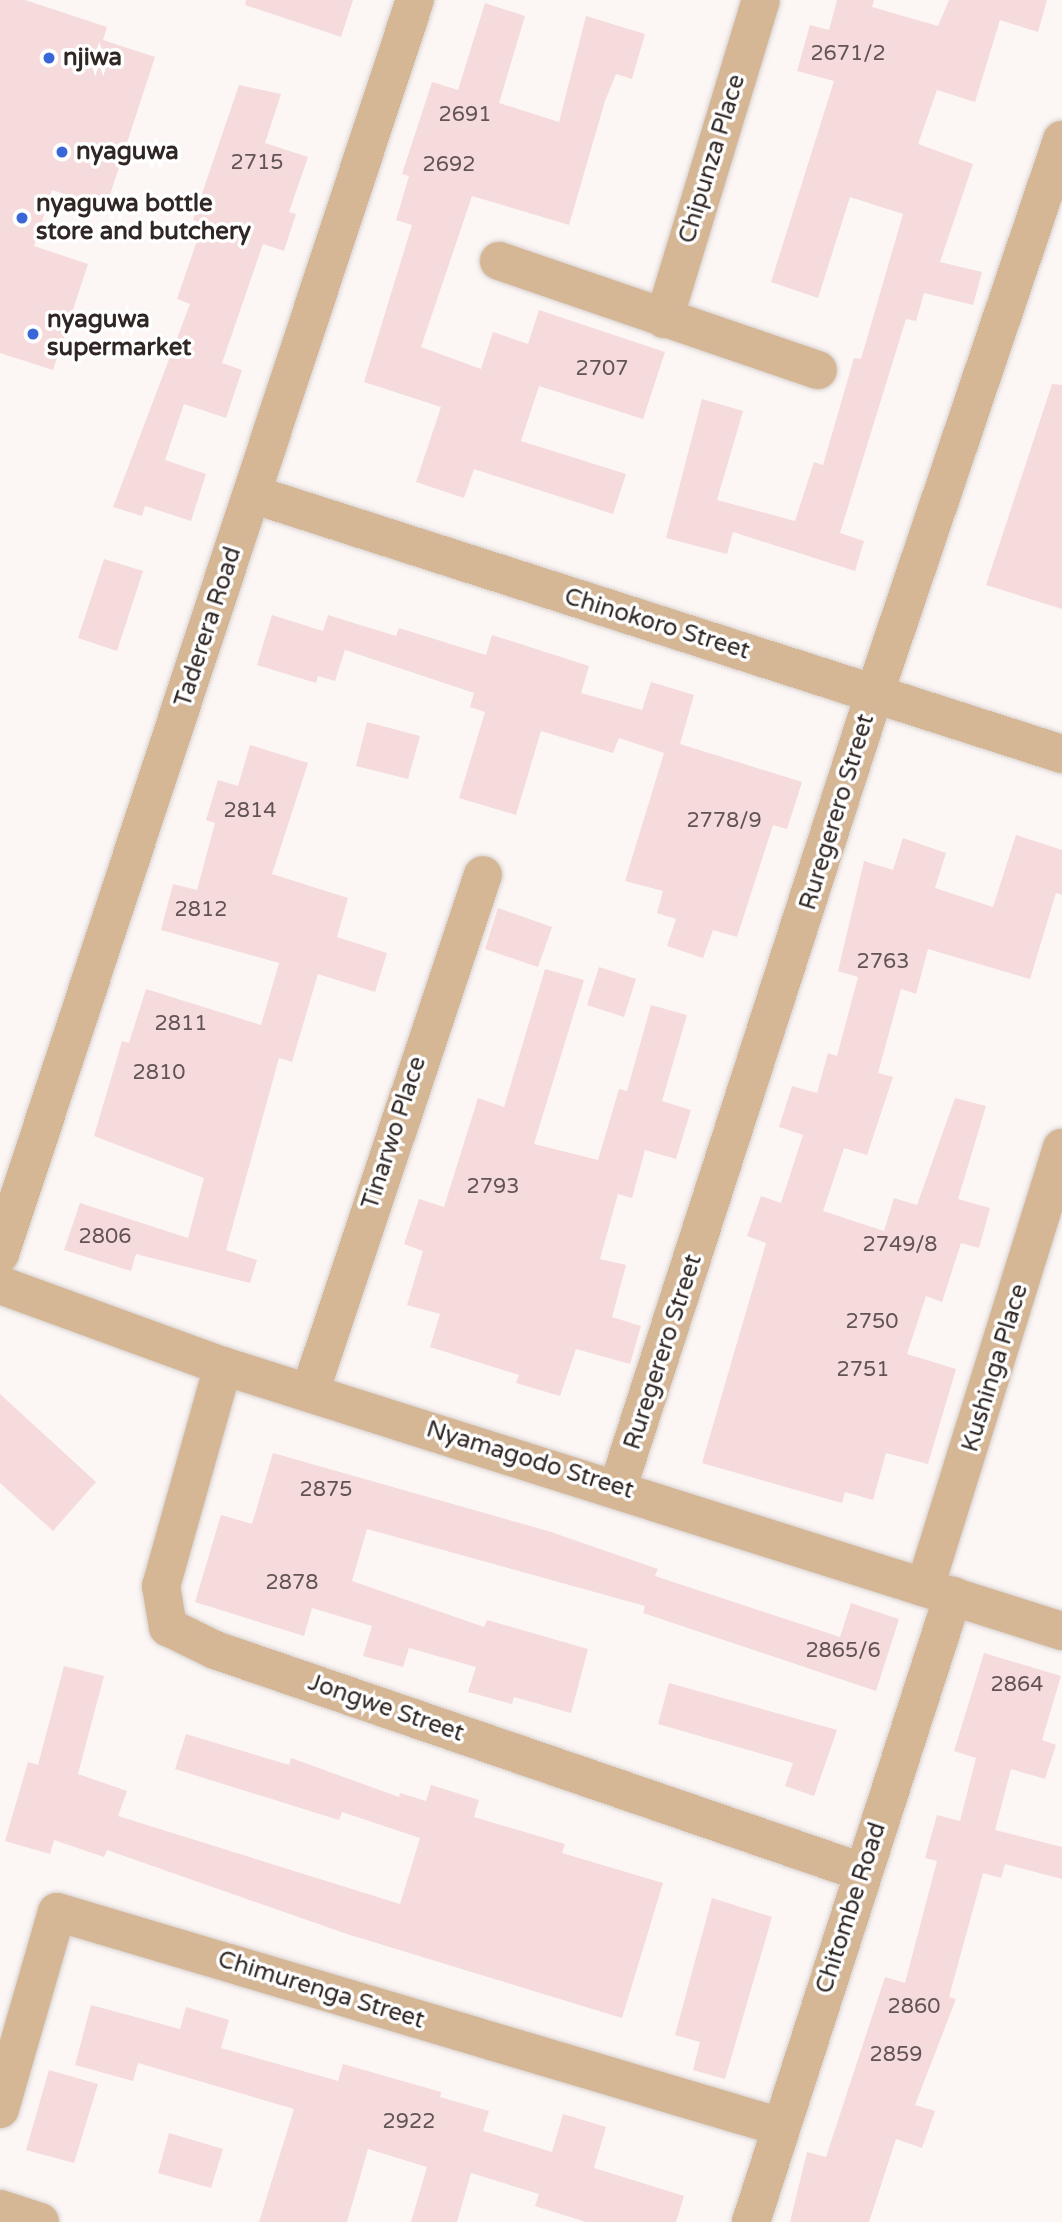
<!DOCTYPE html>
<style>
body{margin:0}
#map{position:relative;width:1062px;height:2222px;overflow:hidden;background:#fcf6f5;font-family:"Varela Round",sans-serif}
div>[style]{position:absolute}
.building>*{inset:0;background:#f6dbdd}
.roads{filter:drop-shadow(0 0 2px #d7d1cf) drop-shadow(0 0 2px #d7d1cf)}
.minor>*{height:38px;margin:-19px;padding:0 19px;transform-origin:19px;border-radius:19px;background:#d5b695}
.dots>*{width:19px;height:19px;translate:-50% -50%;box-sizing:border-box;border:4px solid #fff;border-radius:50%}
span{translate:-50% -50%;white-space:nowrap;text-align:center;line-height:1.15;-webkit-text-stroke:7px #fff;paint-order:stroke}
.number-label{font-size:21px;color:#625452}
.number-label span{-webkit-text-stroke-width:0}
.poi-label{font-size:24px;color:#302724;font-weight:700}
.left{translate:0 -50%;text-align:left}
.street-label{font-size:24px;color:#302724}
</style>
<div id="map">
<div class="building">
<div style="clip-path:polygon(0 0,25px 0,107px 27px,103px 40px,155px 57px,106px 207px,52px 190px,34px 246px,88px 264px,53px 370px,0 353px)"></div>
<div style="clip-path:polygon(246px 0,353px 0,341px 37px,245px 5px)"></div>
<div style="clip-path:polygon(837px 0,874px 0,872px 7px,938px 26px,949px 0,1047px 0,1038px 32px,1000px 20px,975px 102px,937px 90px,918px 144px,973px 164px,940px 262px,982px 272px,973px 305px,924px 293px,916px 321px,906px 319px,840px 533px,864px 541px,855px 571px,733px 532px,727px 554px,666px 538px,702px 399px,743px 411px,717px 500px,795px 521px,814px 462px,823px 465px,854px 358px,861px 359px,903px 214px,850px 197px,818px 298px,771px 282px,834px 81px,797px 71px,810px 25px,829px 30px)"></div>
<div style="clip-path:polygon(485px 3px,525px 16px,499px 103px,559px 122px,586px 16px,645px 34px,632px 79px,616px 74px,605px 101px,569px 225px,472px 196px,421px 347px,481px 369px,493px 332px,528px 344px,539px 310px,665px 352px,643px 419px,539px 386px,521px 441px,626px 474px,613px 514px,474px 469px,464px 498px,416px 482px,441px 407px,364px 382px,412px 225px,396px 220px,409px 176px,402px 174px,432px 82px,458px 90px)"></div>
<div style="clip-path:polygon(239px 85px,281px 94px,265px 143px,308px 157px,289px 212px,296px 214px,284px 251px,263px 244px,222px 363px,242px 370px,226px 418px,184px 404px,165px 460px,206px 474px,191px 521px,145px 506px,142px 516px,113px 507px,190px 304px,177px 299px,203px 223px,193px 220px)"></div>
<div style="clip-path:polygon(1052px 384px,1062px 385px,1062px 609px,986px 585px)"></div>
<div style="clip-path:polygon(104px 559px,143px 571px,117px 651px,78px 638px)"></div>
<div style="clip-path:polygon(272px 615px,323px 631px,328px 615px,396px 636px,399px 628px,486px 655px,492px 635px,589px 666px,581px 693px,642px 710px,651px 682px,694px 695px,680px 744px,802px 782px,787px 829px,773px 825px,737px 937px,713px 930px,703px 958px,667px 946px,676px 919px,657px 913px,663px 891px,625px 881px,664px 753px,619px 738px,613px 753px,541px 731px,516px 815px,459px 798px,485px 712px,470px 707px,474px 693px,345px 650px,335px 681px,318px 676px,316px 683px,257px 665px)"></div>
<div style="clip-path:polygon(367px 722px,420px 736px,408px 779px,356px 766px)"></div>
<div style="clip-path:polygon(250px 745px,308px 763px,272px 874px,348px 898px,337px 937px,387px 953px,375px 992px,318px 974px,292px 1062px,279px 1058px,226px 1250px,257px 1260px,250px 1283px,136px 1254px,131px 1271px,64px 1250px,80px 1203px,188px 1238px,204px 1178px,94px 1136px,122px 1041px,129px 1043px,146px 989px,261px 1025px,279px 963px,161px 930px,173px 884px,197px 890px,215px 823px,206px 820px,218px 780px,238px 786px)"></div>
<div style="clip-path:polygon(1016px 835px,1062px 850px,1062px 895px,1056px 893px,1030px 979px,928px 949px,916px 994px,901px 989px,878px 1073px,893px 1077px,867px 1155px,844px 1148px,823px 1211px,884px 1231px,894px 1198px,917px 1205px,955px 1098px,986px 1106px,958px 1199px,990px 1208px,979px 1248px,961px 1243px,942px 1302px,926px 1296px,907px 1354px,956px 1369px,928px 1464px,886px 1453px,873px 1500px,845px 1492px,842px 1503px,702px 1463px,766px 1243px,747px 1236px,761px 1196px,781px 1203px,803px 1135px,779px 1127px,792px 1086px,817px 1093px,828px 1053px,837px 1056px,858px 977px,838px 971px,864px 861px,893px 870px,903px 838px,946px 853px,935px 888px,993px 907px)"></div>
<div style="clip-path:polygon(498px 908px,552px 927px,538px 967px,485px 949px)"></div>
<div style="clip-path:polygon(599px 967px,636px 979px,624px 1017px,587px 1005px)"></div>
<div style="clip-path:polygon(545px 969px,584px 980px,534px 1144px,598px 1160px,619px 1089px,627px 1091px,651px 1005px,687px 1015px,662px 1101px,691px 1110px,676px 1159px,645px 1150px,632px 1198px,618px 1194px,600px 1259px,626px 1265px,612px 1317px,641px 1326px,630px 1364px,576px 1349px,560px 1396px,516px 1383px,519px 1375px,430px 1347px,440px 1314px,407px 1305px,423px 1251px,404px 1244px,419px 1199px,444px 1207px,478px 1098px,504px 1107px)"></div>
<div style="clip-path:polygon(0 1394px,96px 1482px,53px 1531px,0 1483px)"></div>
<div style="clip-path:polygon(273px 1453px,548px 1531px,658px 1569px,655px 1576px,840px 1637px,851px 1603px,899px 1619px,876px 1691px,643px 1613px,645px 1606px,367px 1529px,352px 1581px,484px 1627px,487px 1620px,588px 1649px,571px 1713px,514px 1697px,512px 1704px,468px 1692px,476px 1667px,409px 1648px,403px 1667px,363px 1656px,372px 1626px,312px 1608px,304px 1636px,195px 1602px,221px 1515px,252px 1524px)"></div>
<div style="clip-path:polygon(984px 1653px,1061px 1676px,1042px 1740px,1056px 1745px,1045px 1779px,1011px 1769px,995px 1830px,1062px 1847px,1062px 1879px,1005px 1864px,1001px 1878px,983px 1873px,949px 1997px,956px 1999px,915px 2105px,935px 2111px,922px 2148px,896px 2139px,869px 2222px,790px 2222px,807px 2152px,826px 2157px,885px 1977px,905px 1983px,937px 1861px,925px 1858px,937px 1815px,960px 1821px,976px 1758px,954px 1751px)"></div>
<div style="clip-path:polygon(64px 1666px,104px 1676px,78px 1774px,127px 1791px,118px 1816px,400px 1904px,420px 1838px,342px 1812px,339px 1820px,175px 1769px,186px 1734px,289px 1765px,291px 1758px,399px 1797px,400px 1793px,426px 1801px,431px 1785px,479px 1800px,474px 1817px,565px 1844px,562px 1853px,663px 1883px,622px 2018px,347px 1934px,107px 1850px,104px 1857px,54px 1840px,50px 1854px,5px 1841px,28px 1762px,38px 1765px)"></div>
<div style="clip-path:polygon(669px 1683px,837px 1730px,814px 1796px,785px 1786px,793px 1763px,658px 1724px)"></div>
<div style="clip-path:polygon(712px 1898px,772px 1917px,725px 2079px,693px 2070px,700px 2042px,675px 2035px)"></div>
<div style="clip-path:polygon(91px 2005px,180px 2029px,186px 2007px,229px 2020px,221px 2048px,338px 2081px,343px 2064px,441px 2092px,440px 2097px,489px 2111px,483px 2131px,552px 2152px,563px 2114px,606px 2127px,594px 2168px,684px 2196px,676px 2222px,586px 2222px,535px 2206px,539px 2194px,471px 2173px,457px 2222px,411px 2222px,427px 2167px,368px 2149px,347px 2222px,259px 2222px,294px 2109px,138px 2063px,133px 2081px,75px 2065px)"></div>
<div style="clip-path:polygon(49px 2070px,98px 2084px,74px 2163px,26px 2150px)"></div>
<div style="clip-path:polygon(169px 2133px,223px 2149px,211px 2188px,158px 2173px)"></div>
</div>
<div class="roads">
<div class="minor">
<div style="left:499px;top:261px;width:337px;rotate:18.9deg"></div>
<div style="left:664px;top:319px;width:333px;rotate:-73.1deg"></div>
<div style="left:252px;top:494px;width:851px;rotate:17.8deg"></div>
<div style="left:0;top:1254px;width:1321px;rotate:-71.69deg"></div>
<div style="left:0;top:1285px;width:237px;rotate:20deg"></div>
<div style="left:223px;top:1366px;width:880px;rotate:17.53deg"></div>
<div style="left:223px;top:1366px;width:229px;rotate:105.7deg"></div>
<div style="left:161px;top:1586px;width:42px;rotate:80.3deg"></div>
<div style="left:168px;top:1627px;width:52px;rotate:26.1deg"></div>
<div style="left:215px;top:1650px;width:684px;rotate:18.94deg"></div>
<div style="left:310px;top:1392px;width:545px;rotate:-71.5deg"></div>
<div style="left:618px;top:1487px;width:836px;rotate:-72.09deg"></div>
<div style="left:875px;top:692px;width:583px;rotate:-71.29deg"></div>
<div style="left:925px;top:1587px;width:460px;rotate:-72.7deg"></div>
<div style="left:0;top:2109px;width:205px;rotate:-73.9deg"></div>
<div style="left:57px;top:1912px;width:755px;rotate:16.54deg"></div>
<div style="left:0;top:2209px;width:42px;rotate:18deg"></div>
<div style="left:751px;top:2222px;width:658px;rotate:-72.12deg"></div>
</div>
</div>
<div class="dots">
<div style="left:49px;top:58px;background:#3a67d7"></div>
<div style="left:62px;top:152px;background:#3a67d7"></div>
<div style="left:22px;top:218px;background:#3a67d7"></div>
<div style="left:33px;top:334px;background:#3a67d7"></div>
</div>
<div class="number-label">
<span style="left:848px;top:54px">2671/2</span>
<span style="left:465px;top:115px">2691</span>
<span style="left:257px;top:163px">2715</span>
<span style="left:449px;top:165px">2692</span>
<span style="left:602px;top:369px">2707</span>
<span style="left:250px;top:811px">2814</span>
<span style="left:724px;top:821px">2778/9</span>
<span style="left:201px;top:910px">2812</span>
<span style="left:883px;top:962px">2763</span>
<span style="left:181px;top:1024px">2811</span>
<span style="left:159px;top:1073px">2810</span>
<span style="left:493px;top:1187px">2793</span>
<span style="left:105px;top:1237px">2806</span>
<span style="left:900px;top:1245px">2749/8</span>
<span style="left:872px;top:1322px">2750</span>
<span style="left:863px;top:1370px">2751</span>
<span style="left:326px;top:1490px">2875</span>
<span style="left:292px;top:1583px">2878</span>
<span style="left:843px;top:1651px">2865/6</span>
<span style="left:1017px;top:1685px">2864</span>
<span style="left:914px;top:2007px">2860</span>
<span style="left:896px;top:2055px">2859</span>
<span style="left:409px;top:2122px">2922</span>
</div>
<div class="poi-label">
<span class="left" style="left:63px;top:58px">njiwa</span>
<span class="left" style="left:76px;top:152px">nyaguwa</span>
<span class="left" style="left:36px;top:218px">nyaguwa bottle<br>store and butchery</span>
<span class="left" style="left:47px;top:334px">nyaguwa<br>supermarket</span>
</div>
<div class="street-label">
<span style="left:712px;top:159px;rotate:-73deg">Chipunza Place</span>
<span style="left:657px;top:624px;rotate:17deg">Chinokoro Street</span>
<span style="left:208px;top:627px;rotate:-72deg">Taderera Road</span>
<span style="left:837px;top:812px;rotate:-73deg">Ruregerero Street</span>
<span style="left:394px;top:1133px;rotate:-72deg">Tinarwo Place</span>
<span style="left:663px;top:1352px;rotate:-72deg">Ruregerero Street</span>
<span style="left:995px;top:1368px;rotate:-73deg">Kushinga Place</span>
<span style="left:530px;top:1460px;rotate:17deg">Nyamagodo Street</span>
<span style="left:386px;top:1708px;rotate:19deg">Jongwe Street</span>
<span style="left:851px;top:1908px;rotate:-72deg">Chitombe Road</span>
<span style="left:321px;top:1990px;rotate:17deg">Chimurenga Street</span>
</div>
</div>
